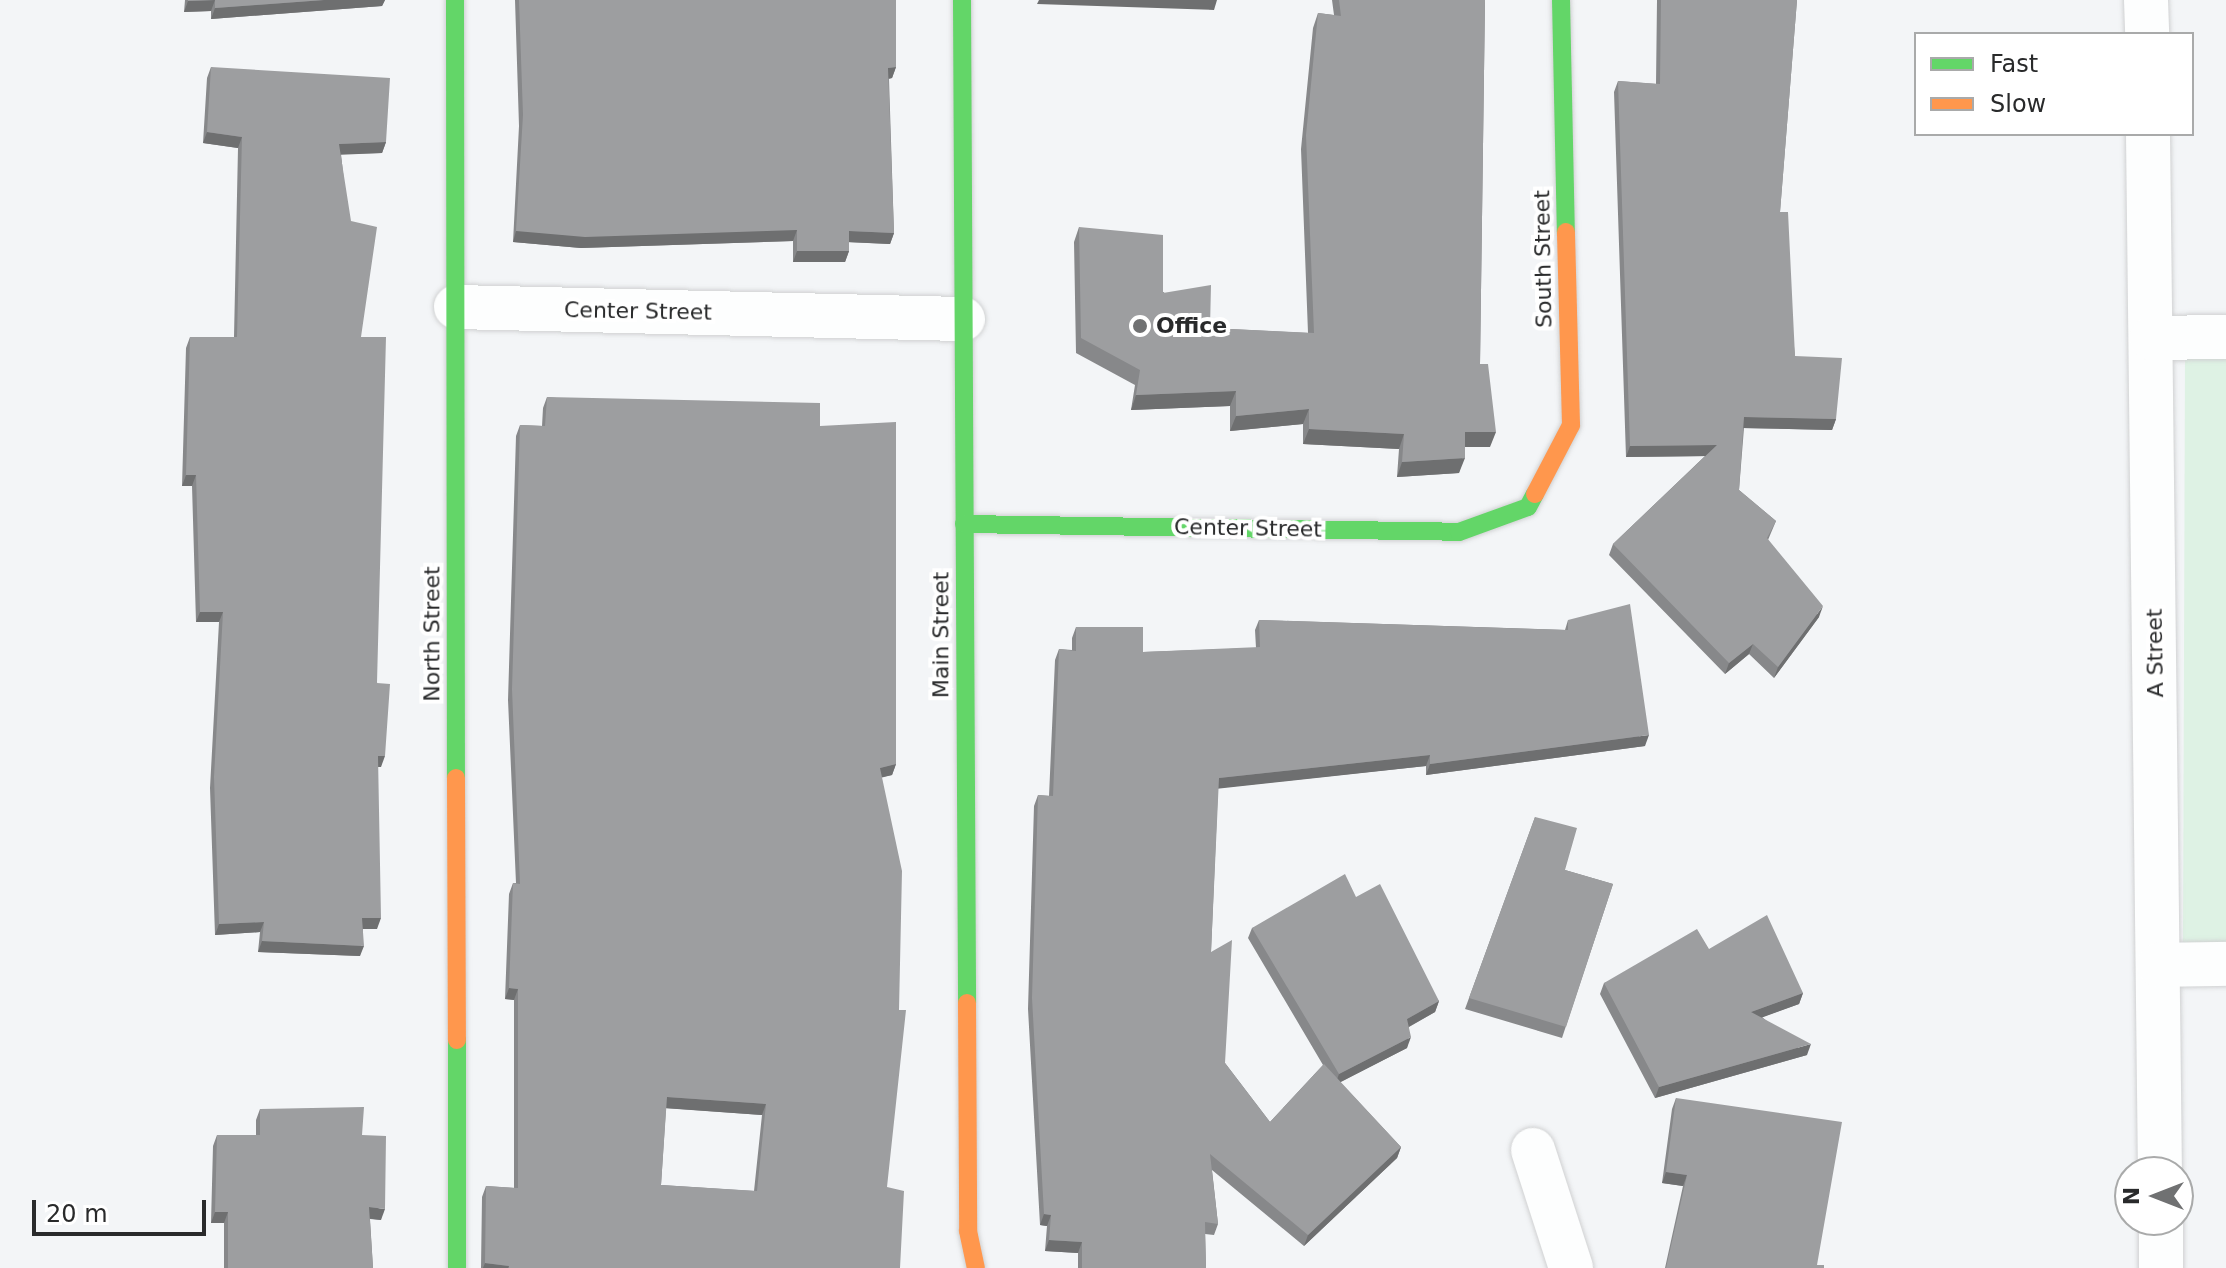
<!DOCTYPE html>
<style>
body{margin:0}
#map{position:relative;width:2226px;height:1268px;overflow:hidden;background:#f3f5f7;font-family:"DejaVu Sans",sans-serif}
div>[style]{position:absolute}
.green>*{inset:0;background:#def2e4}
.roads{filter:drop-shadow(0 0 2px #d0d1d2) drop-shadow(0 0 2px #d0d1d2)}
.street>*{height:44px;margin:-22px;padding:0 22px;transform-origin:22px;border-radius:22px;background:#fdfefe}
.fast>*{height:18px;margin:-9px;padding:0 9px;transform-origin:9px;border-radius:9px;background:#63d668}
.slow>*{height:18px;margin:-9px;padding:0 9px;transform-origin:9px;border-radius:9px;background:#ff974d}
.wall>*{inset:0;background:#87888a}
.shaded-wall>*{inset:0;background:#6e6f70}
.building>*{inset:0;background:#9d9ea0}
.dots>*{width:22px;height:22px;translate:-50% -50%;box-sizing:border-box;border:4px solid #fff;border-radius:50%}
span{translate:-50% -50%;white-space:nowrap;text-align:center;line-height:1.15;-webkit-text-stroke:8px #fff;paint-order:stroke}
.street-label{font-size:22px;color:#292a2b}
.poi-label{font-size:22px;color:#292a2b;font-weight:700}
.left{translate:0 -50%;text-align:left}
.legend{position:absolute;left:1914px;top:32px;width:280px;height:104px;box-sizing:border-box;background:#fff;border:2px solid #a9aaaa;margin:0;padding:10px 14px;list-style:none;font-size:24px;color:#292a2b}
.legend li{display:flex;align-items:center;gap:16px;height:40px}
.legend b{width:40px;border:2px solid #a9aaaa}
.north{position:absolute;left:2114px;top:1156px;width:80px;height:80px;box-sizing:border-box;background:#fff;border:2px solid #a9aaaa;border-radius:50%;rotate:270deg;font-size:22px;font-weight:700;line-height:32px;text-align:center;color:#292a2b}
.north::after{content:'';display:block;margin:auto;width:28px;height:36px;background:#707172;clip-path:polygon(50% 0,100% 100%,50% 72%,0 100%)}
.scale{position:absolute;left:32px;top:1200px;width:174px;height:36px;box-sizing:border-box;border:4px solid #292a2b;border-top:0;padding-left:10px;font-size:24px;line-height:28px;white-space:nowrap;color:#292a2b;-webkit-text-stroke:6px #fff;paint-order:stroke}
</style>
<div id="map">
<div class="green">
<div style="clip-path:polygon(2226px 355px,2226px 949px,2183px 950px,2185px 356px)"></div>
</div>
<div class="roads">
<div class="street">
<div style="left:2146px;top:0;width:34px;rotate:88deg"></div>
<div style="left:2148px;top:134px;width:1038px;rotate:89.34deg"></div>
<div style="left:456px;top:307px;width:507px;rotate:1.36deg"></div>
<div style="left:2152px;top:338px;width:74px;rotate:-0.8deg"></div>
<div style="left:2159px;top:965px;width:67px;rotate:-0.9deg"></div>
<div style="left:1533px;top:1150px;width:124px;rotate:72.1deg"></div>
<div style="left:2161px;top:1220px;width:48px;rotate:90deg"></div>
</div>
<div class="fast">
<div style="left:455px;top:0;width:778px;rotate:89.93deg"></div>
<div style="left:962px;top:0;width:1003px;rotate:89.71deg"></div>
<div style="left:1561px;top:0;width:232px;rotate:88.8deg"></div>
<div style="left:964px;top:524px;width:495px;rotate:0.9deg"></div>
<div style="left:1459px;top:532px;width:73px;rotate:-19.9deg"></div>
<div style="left:1528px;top:507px;width:15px;rotate:-62deg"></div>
<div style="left:457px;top:1040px;width:228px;rotate:90deg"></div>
</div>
<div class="slow">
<div style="left:1535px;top:494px;width:78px;rotate:-62.4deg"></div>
<div style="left:1571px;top:425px;width:193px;rotate:-91.5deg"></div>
<div style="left:456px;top:778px;width:262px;rotate:89.8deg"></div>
<div style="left:967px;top:1003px;width:228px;rotate:89.7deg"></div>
<div style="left:968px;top:1231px;width:38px;rotate:78deg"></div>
</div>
</div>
<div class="wall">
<div style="clip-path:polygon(185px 0,385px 0,382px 6px,211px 19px,211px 11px,184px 12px)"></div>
<div style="clip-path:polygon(515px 0,896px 0,896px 67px,892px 78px,889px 79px,894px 233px,890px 244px,849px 242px,849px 251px,845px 262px,793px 262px,793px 241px,581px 248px,513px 242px,519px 126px)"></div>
<div style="clip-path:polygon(1332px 0,1485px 0,1480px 364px,1490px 447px,1465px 447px,1459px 473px,1397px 477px,1399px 449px,1303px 444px,1303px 424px,1230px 431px,1230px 406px,1131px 410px,1135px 385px,1076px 353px,1074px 242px,1079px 227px,1210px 328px,1308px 333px,1301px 149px,1313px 28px,1318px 13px,1334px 15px)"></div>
<div style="clip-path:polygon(1657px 0,1797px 0,1780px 212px,1795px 356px,1836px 419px,1832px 430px,1744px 428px,1739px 490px,1776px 521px,1768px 540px,1819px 617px,1774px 678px,1749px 654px,1725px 674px,1609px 555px,1613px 544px,1705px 456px,1626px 457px,1614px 92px,1618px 81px,1656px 84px)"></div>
<div style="clip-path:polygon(211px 67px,386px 142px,382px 153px,341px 154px,361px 337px,381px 767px,378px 767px,377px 929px,363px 929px,360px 956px,258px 952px,260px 932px,215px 935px,210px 788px,219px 622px,196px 622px,192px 486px,182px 486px,186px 348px,190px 337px,234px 337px,238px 148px,203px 143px,207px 78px)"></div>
<div style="clip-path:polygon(evenodd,547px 397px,820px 426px,896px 764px,892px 775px,882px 777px,887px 1187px,900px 1268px,481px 1268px,482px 1197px,486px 1186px,514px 1188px,514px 1000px,505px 999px,509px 894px,513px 883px,516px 883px,508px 700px,516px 436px,520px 425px,542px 426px,543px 408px,547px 397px,666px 1108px,762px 1115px,754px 1191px,661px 1185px,666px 1108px)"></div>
<div style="clip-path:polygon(1259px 620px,1565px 630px,1568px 620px,1645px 746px,1426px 775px,1426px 766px,1218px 788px,1211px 952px,1225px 1063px,1270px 1122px,1323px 1065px,1248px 938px,1252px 928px,1356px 897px,1439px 1001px,1435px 1012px,1409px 1027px,1407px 1048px,1340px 1082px,1401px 1147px,1397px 1158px,1304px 1246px,1212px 1170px,1218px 1224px,1214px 1235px,1205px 1234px,1206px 1268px,1078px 1268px,1078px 1253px,1045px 1251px,1047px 1226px,1040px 1225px,1028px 1009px,1034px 806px,1038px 795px,1049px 796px,1055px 660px,1059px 649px,1072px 650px,1072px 638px,1076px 627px,1143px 652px,1256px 648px,1255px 630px)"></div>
<div style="clip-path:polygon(1535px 817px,1565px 870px,1613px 884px,1562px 1038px,1465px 1009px)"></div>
<div style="clip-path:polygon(1709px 949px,1803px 993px,1799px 1004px,1762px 1017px,1807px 1055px,1655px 1098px,1600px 994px,1604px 983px)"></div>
<div style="clip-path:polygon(1676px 1098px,1817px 1265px,1824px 1268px,1665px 1268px,1683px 1186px,1662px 1183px,1672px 1109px)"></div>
<div style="clip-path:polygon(260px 1109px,362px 1135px,381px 1220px,370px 1219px,373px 1268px,224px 1268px,224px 1223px,211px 1223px,213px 1146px,217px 1135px,256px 1135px,256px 1120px)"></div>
</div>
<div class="shaded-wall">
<div style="clip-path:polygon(215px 0,211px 11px,184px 12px,188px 1px)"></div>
<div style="clip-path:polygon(324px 0,385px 0,382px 6px,211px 19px,215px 8px)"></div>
<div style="clip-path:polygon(1039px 0,1217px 0,1214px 10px,1037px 4px)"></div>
<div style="clip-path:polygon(896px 67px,892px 78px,884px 79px,888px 68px)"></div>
<div style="clip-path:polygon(207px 132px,242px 137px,238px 148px,203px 143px)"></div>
<div style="clip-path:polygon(386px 142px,382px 153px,335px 155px,339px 144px)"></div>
<div style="clip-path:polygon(797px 230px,793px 241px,581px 248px,513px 242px,516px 231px)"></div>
<div style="clip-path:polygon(849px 231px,894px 233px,890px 244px,845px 242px)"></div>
<div style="clip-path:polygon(797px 251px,849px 251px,845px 262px,793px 262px)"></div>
<div style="clip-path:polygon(1236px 391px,1230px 406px,1131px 410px,1136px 395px)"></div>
<div style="clip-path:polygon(1309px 409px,1303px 424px,1230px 431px,1236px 416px)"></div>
<div style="clip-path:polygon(1744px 417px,1836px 419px,1832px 430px,1741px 428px)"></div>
<div style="clip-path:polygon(1309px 429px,1404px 434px,1399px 449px,1303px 444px)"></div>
<div style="clip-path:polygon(1465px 432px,1496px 432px,1490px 447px,1459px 447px)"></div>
<div style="clip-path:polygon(1717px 445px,1713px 456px,1626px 457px,1630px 446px)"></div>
<div style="clip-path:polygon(1465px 458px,1459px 473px,1397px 477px,1402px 462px)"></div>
<div style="clip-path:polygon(186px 475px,196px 475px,192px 486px,182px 486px)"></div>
<div style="clip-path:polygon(1823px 606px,1819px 617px,1774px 678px,1778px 667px)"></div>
<div style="clip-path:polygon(200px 612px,223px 612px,219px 622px,196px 622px)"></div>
<div style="clip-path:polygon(1753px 644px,1749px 654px,1725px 674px,1729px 663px)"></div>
<div style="clip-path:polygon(1649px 735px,1645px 746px,1426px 775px,1430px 764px)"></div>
<div style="clip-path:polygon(1430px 755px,1426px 766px,1215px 789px,1219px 778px)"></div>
<div style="clip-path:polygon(378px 756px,385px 756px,381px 767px,374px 767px)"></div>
<div style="clip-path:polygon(896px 764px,892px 775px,876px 779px,880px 768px)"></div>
<div style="clip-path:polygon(362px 918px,381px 918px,377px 929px,358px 929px)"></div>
<div style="clip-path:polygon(264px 922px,260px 932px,215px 935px,219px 924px)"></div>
<div style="clip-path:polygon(262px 941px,364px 946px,360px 956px,258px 952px)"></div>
<div style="clip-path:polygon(509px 988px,518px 989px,514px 1000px,505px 999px)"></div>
<div style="clip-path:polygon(1803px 993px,1799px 1004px,1747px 1023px,1751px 1012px)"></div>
<div style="clip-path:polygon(1439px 1001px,1435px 1012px,1403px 1030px,1407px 1019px)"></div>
<div style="clip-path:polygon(1411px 1037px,1407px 1048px,1335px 1085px,1339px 1074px)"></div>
<div style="clip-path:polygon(1811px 1044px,1807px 1055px,1655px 1098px,1659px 1087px)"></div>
<div style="clip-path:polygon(667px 1097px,766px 1104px,762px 1115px,663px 1108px)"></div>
<div style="clip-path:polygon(1401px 1147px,1397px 1158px,1304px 1246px,1308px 1235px)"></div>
<div style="clip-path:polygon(1666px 1172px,1687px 1175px,1683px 1186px,1662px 1183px)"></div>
<div style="clip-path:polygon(369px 1207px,385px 1209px,381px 1220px,365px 1218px)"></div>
<div style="clip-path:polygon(215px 1212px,228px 1212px,224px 1223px,211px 1223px)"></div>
<div style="clip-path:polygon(1044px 1214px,1051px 1215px,1047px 1226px,1040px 1225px)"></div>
<div style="clip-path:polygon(1049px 1240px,1082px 1242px,1078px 1253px,1045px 1251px)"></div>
<div style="clip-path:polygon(485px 1263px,509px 1266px,508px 1268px,483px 1268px)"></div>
</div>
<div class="building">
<div style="clip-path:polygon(188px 0,324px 0,215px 8px,215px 0,188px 1px)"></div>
<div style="clip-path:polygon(519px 0,896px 0,896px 67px,888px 68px,894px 233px,849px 231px,849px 251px,797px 251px,797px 230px,585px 237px,516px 231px,523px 115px)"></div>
<div style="clip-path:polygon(1339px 0,1485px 0,1480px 364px,1488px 364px,1496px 432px,1465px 432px,1465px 458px,1402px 462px,1404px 434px,1309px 429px,1309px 409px,1236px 416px,1236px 391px,1136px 395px,1140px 370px,1081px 338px,1079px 227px,1163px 235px,1163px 293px,1211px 285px,1210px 328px,1314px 333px,1306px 135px,1318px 13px,1341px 16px)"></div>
<div style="clip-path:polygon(1661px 0,1797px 0,1780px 212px,1788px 212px,1795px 356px,1842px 358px,1836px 419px,1744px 417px,1739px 490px,1776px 521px,1767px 538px,1823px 606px,1778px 667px,1753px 644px,1729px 663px,1613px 544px,1717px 445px,1630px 446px,1618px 81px,1660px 84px)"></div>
<div style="clip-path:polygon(211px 67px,390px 78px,386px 142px,339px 144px,351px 221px,377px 227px,361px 337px,386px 337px,377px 683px,390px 684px,385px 756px,378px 756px,381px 918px,362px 918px,364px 946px,262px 941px,264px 922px,219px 924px,214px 777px,223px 612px,200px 612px,196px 475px,186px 475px,190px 337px,237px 337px,242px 137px,207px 132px)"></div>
<div style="clip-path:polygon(evenodd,547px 397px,820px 403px,820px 426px,896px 422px,896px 764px,880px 768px,902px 871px,899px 1010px,906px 1010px,887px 1187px,904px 1191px,900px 1268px,509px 1268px,509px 1266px,485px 1263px,486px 1186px,518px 1188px,518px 989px,509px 988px,513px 883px,520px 884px,512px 689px,520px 425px,545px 426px,547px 397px,667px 1097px,766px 1104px,757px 1191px,661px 1185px,667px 1097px)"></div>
<div style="clip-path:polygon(1630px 604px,1649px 735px,1430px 764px,1430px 755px,1219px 778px,1211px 952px,1232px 940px,1225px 1063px,1270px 1122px,1324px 1064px,1401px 1147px,1308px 1235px,1210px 1154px,1218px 1224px,1205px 1222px,1206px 1268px,1082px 1268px,1082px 1242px,1049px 1240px,1051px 1215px,1044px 1214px,1032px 998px,1038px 795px,1053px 796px,1059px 649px,1076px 651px,1076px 627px,1143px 627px,1143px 652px,1260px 647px,1259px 620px,1568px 630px,1568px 620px)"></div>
<div style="clip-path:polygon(1535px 817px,1577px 828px,1565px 870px,1613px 884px,1566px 1027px,1469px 998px)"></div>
<div style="clip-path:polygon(1345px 874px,1356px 897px,1380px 884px,1439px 1001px,1407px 1019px,1411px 1037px,1339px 1074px,1252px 928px)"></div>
<div style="clip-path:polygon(1767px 915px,1803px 993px,1751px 1012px,1811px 1044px,1659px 1087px,1604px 983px,1697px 929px,1709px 949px)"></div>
<div style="clip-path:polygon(1676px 1098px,1842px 1122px,1817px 1265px,1824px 1265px,1824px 1268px,1666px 1268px,1687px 1175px,1666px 1172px)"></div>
<div style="clip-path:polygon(364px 1107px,362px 1135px,386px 1136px,385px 1209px,369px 1207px,373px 1268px,228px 1268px,228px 1212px,215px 1212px,217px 1135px,260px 1135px,260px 1109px)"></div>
</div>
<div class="dots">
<div style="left:1140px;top:326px;background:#707172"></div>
</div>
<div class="street-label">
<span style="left:1543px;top:259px;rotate:-91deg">South Street</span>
<span style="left:638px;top:311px;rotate:1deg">Center Street</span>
<span style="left:1248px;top:528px;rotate:1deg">Center Street</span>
<span style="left:432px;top:634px;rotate:-90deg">North Street</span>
<span style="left:941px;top:635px;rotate:-90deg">Main Street</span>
<span style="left:2155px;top:653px;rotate:-91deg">A Street</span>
</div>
<div class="poi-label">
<span class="left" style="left:1156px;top:326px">Office</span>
</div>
<ul class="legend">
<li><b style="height:10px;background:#63d668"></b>Fast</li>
<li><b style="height:10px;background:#ff974d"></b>Slow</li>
</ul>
<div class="north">N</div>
<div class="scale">20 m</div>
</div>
